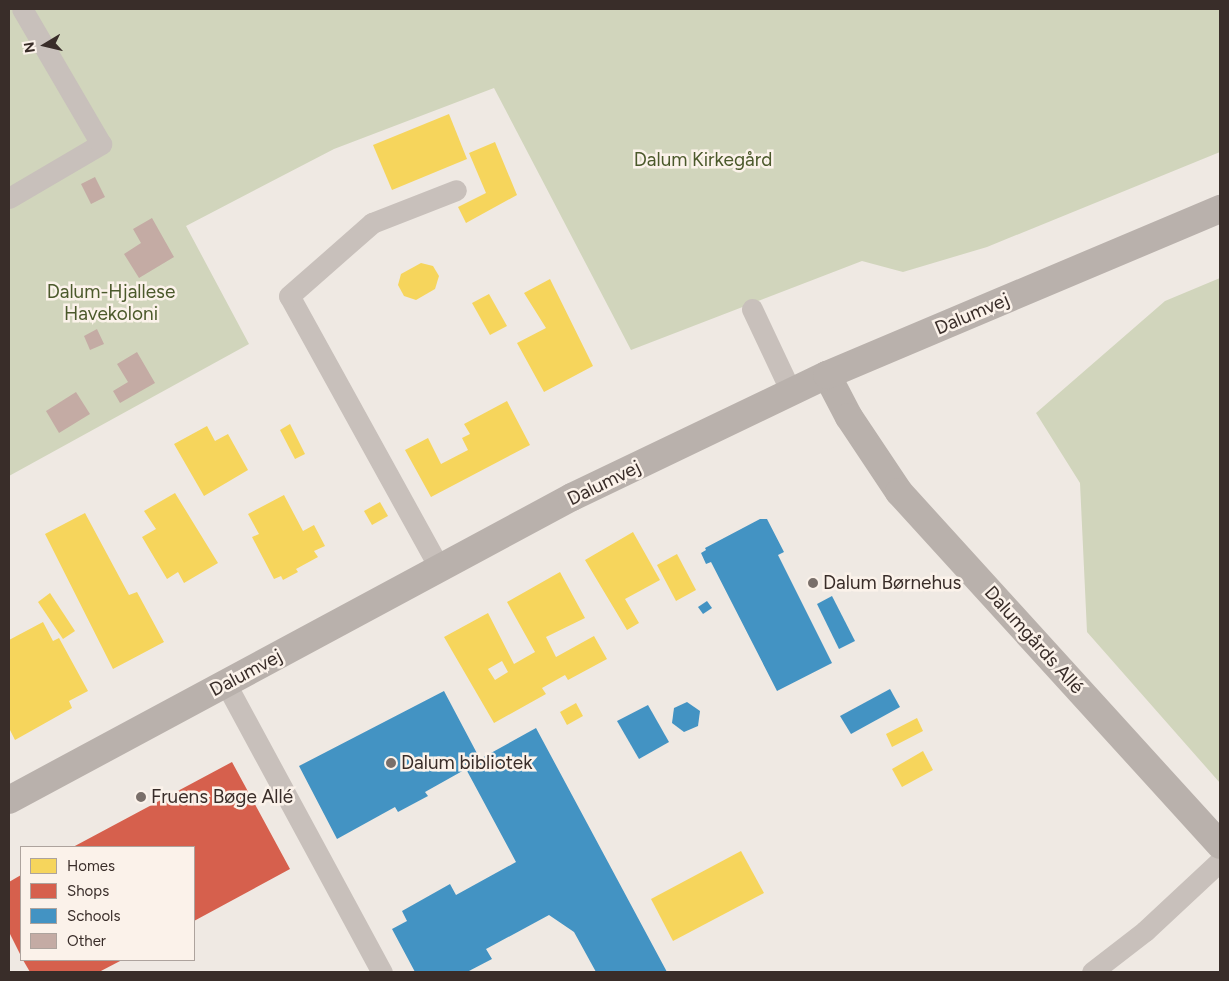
<!DOCTYPE html>
<meta charset="utf-8">
<style>
body{margin:0}
#map{position:relative;width:1229px;height:981px;overflow:hidden;background:#efe9e3;font-family:Figtree,sans-serif}
div>[style]{position:absolute}
.green>*{inset:0;background:#d1d5bc}
.homes>*{inset:0;background:#f6d55c}
.shops>*{inset:0;background:#d6604d}
.schools>*{inset:0;background:#4393c3}
.building>*{inset:0;background:#c4aba4}
.lane>*{height:21px;margin:-10.5px;padding:0 10.5px;transform-origin:10.5px;border-radius:10.5px;background:#c8c0bb}
.secondary>*{height:28px;margin:-14px;padding:0 14px;transform-origin:14px;border-radius:14px;background:#b9b1ac}
.dots>*{width:14px;height:14px;translate:-50% -50%;box-sizing:border-box;border:2px solid #fbf2ea;border-radius:50%}
span{translate:-50% -50%;white-space:nowrap;text-align:center;line-height:1.15;-webkit-text-stroke:5px #fbf2ea;paint-order:stroke}
.park-label{font-size:19px;color:#4b592b}
.street-label{font-size:19px;color:#392d29}
.poi-label{font-size:19px;color:#392d29}
.left{translate:0 -50%;text-align:left}
.frame{position:absolute;inset:0;border:10px solid #392d29;pointer-events:none}
.legend{position:absolute;left:20px;top:846px;width:175px;height:115px;box-sizing:border-box;background:#fbf2ea;border:1px solid #ada39d;margin:0;padding:6px 9px;list-style:none;font-size:15px;color:#392d29}
.legend li{display:flex;align-items:center;gap:10px;height:25px}
.legend b{width:25px;border:1px solid #ada39d}
.north{position:absolute;left:20px;top:20px;width:50px;height:50px;-webkit-text-stroke:4px #fbf2ea;paint-order:stroke;rotate:261deg;font-size:14px;font-weight:700;line-height:20px;text-align:center;color:#392d29}
.north::after{content:'';display:block;margin:auto;width:18px;height:22px;background:#392d29;clip-path:polygon(50% 0,100% 100%,50% 72%,0 100%)}
</style>
<div id="map">
<div class="green">
<div style="clip-path:polygon(9px 9px,1220px 9px,1220px 152px,987px 247px,903px 272px,862px 261px,631px 350px,494px 88px,334px 149px,186px 226px,249px 344px,9px 476px)"></div>
<div style="clip-path:polygon(1220px 278px,1220px 783px,1087px 632px,1080px 483px,1036px 413px,1165px 301px)"></div>
</div>
<div class="homes">
<div style="clip-path:polygon(449px 114px,467px 159px,392px 190px,373px 145px)"></div>
<div style="clip-path:polygon(495px 142px,517px 195px,466px 223px,458px 207px,486px 193px,469px 153px)"></div>
<div style="clip-path:polygon(421px 263px,433px 266px,439px 276px,435px 289px,416px 300px,404px 296px,398px 285px,401px 274px)"></div>
<div style="clip-path:polygon(550px 279px,593px 366px,544px 392px,517px 343px,546px 328px,524px 293px)"></div>
<div style="clip-path:polygon(489px 294px,507px 326px,490px 335px,472px 303px)"></div>
<div style="clip-path:polygon(507px 401px,530px 445px,431px 497px,405px 450px,428px 438px,441px 464px,468px 450px,462px 438px,470px 434px,464px 424px)"></div>
<div style="clip-path:polygon(290px 424px,305px 454px,295px 459px,280px 430px)"></div>
<div style="clip-path:polygon(207px 426px,215px 441px,228px 434px,248px 470px,204px 496px,174px 444px)"></div>
<div style="clip-path:polygon(175px 493px,218px 563px,184px 583px,178px 572px,167px 579px,142px 537px,156px 529px,144px 511px)"></div>
<div style="clip-path:polygon(284px 495px,303px 531px,314px 525px,325px 546px,314px 551px,318px 557px,296px 569px,298px 572px,283px 580px,281px 576px,274px 579px,252px 537px,259px 534px,248px 514px)"></div>
<div style="clip-path:polygon(380px 502px,388px 516px,372px 525px,364px 511px)"></div>
<div style="clip-path:polygon(85px 513px,129px 595px,137px 592px,164px 642px,113px 669px,45px 534px)"></div>
<div style="clip-path:polygon(633px 532px,660px 580px,625px 599px,639px 623px,627px 630px,585px 560px)"></div>
<div style="clip-path:polygon(677px 554px,696px 590px,676px 601px,657px 565px)"></div>
<div style="clip-path:polygon(evenodd,560px 572px,585px 618px,546px 637px,556px 657px,594px 636px,607px 659px,568px 680px,565px 675px,542px 688px,546px 694px,494px 723px,444px 637px,488px 613px,514px 664px,535px 652px,507px 602px,560px 572px,502px 661px,508px 672px,495px 680px,488px 669px,502px 661px)"></div>
<div style="clip-path:polygon(50px 593px,75px 631px,63px 639px,38px 602px)"></div>
<div style="clip-path:polygon(43px 622px,53px 641px,59px 638px,88px 691px,69px 701px,72px 708px,15px 740px,9px 728px,9px 640px)"></div>
<div style="clip-path:polygon(576px 703px,583px 716px,567px 725px,560px 712px)"></div>
<div style="clip-path:polygon(917px 718px,923px 731px,892px 747px,886px 734px)"></div>
<div style="clip-path:polygon(923px 751px,933px 770px,902px 787px,892px 769px)"></div>
<div style="clip-path:polygon(741px 851px,764px 893px,673px 941px,651px 899px)"></div>
</div>
<div class="shops">
<div style="clip-path:polygon(232px 762px,290px 869px,194px 921px,194px 847px,73px 847px)"></div>
<div style="clip-path:polygon(21px 875px,21px 956px,9px 932px,9px 882px)"></div>
<div style="clip-path:polygon(23px 960px,122px 960px,99px 972px,30px 972px)"></div>
</div>
<div class="schools">
<div style="clip-path:polygon(760px 519px,767px 519px,784px 552px,778px 555px,832px 663px,777px 691px,711px 562px,706px 564px,701px 553px,706px 550px,705px 548px)"></div>
<div style="clip-path:polygon(832px 596px,855px 641px,839px 649px,817px 604px)"></div>
<div style="clip-path:polygon(707px 601px,712px 608px,703px 614px,698px 607px)"></div>
<div style="clip-path:polygon(890px 689px,900px 707px,851px 734px,840px 716px)"></div>
<div style="clip-path:polygon(444px 691px,480px 759px,536px 728px,667px 972px,596px 972px,574px 932px,549px 915px,486px 949px,492px 959px,467px 972px,415px 972px,392px 929px,407px 921px,402px 911px,450px 884px,456px 895px,516px 862px,466px 769px,425px 792px,428px 796px,398px 812px,395px 807px,337px 839px,299px 766px)"></div>
<div style="clip-path:polygon(687px 702px,700px 711px,698px 726px,684px 732px,672px 723px,674px 708px)"></div>
<div style="clip-path:polygon(648px 705px,669px 742px,639px 759px,617px 721px)"></div>
</div>
<div class="building">
<div style="clip-path:polygon(95px 177px,105px 197px,91px 204px,81px 184px)"></div>
<div style="clip-path:polygon(152px 218px,174px 257px,139px 278px,124px 254px,141px 243px,133px 229px)"></div>
<div style="clip-path:polygon(97px 329px,104px 344px,90px 350px,84px 336px)"></div>
<div style="clip-path:polygon(137px 352px,155px 383px,120px 403px,113px 391px,128px 382px,117px 364px)"></div>
<div style="clip-path:polygon(76px 392px,90px 414px,59px 433px,46px 411px)"></div>
</div>
<div class="lane">
<div style="left:9px;top:198px;width:107px;rotate:-30.4deg"></div>
<div style="left:101px;top:144px;width:156px;rotate:-120.3deg"></div>
<div style="left:752px;top:309px;width:92px;rotate:64.8deg"></div>
<div style="left:440px;top:569px;width:312px;rotate:-118.9deg"></div>
<div style="left:289px;top:296px;width:111px;rotate:-41.3deg"></div>
<div style="left:372px;top:223px;width:90px;rotate:-21.4deg"></div>
<div style="left:226px;top:684px;width:328px;rotate:61.6deg"></div>
<div style="left:1092px;top:972px;width:67px;rotate:-37.7deg"></div>
<div style="left:1145px;top:931px;width:103px;rotate:-43deg"></div>
</div>
<div class="secondary">
<div style="left:827px;top:375px;width:47px;rotate:62.4deg"></div>
<div style="left:849px;top:417px;width:90px;rotate:56.3deg"></div>
<div style="left:899px;top:492px;width:477px;rotate:47.7deg"></div>
<div style="left:9px;top:800px;width:639px;rotate:-28.29deg"></div>
<div style="left:572px;top:497px;width:283px;rotate:-25.6deg"></div>
<div style="left:827px;top:375px;width:427px;rotate:-22.9deg"></div>
</div>
<div class="dots">
<div style="left:813px;top:583px;background:#796f6a"></div>
<div style="left:391px;top:763px;background:#796f6a"></div>
<div style="left:141px;top:797px;background:#796f6a"></div>
</div>
<div class="park-label">
<span style="left:703px;top:160px">Dalum Kirkegård</span>
<span style="left:111px;top:303px">Dalum-Hjallese<br>Havekoloni</span>
</div>
<div class="street-label">
<span style="left:972px;top:314px;rotate:-23deg">Dalumvej</span>
<span style="left:604px;top:483px;rotate:-26deg">Dalumvej</span>
<span style="left:1034px;top:640px;rotate:48deg">Dalumgårds Allé</span>
<span style="left:246px;top:673px;rotate:-28deg">Dalumvej</span>
</div>
<div class="poi-label">
<span class="left" style="left:823px;top:583px">Dalum Børnehus</span>
<span class="left" style="left:401px;top:763px">Dalum bibliotek</span>
<span class="left" style="left:151px;top:797px">Fruens Bøge Allé</span>
</div>
<div class="frame"></div>
<ul class="legend">
<li><b style="height:14px;background:#f6d55c"></b>Homes</li>
<li><b style="height:14px;background:#d6604d"></b>Shops</li>
<li><b style="height:14px;background:#4393c3"></b>Schools</li>
<li><b style="height:14px;background:#c4aba4"></b>Other</li>
</ul>
<div class="north">N</div>
</div>
